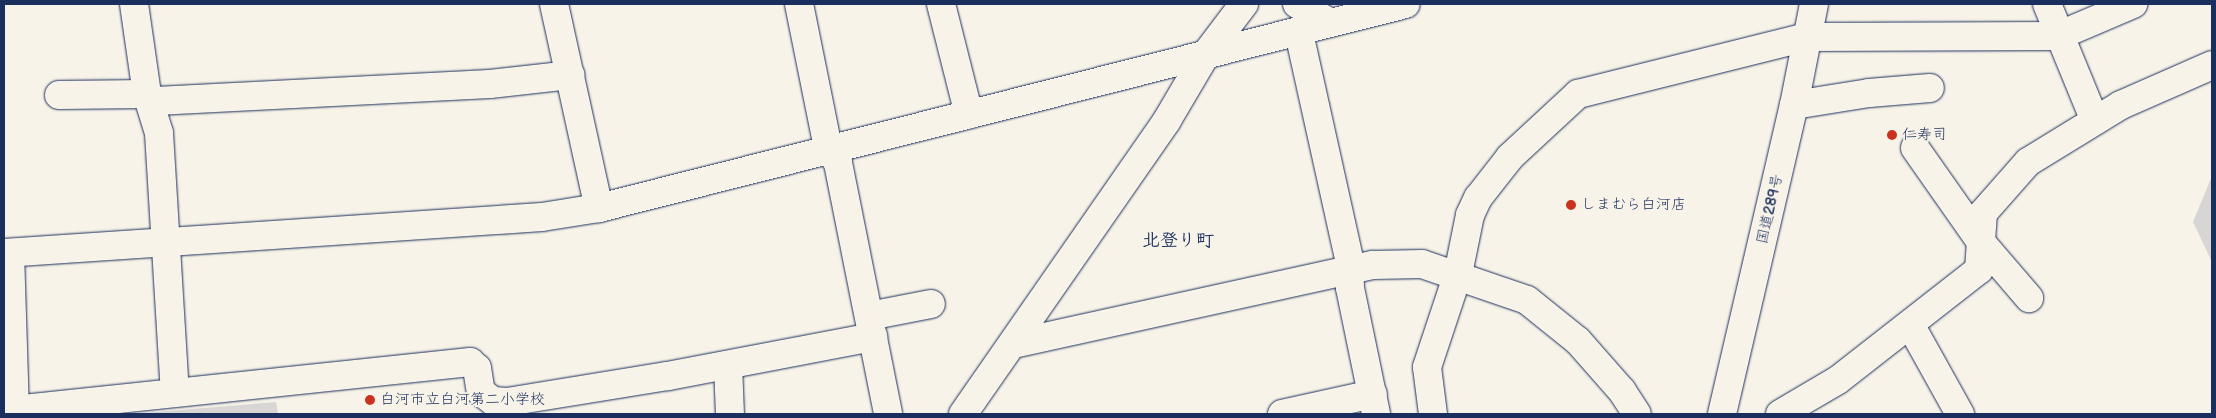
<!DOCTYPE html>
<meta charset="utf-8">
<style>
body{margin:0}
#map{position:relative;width:2216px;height:418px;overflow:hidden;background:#f7f3e8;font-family:"Balsamiq Sans","Klee One",sans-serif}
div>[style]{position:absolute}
.green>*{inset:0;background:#d7d6d4}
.roads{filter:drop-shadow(0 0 1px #1b2f5e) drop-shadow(0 0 1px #1b2f5e)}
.street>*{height:28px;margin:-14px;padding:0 14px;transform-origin:14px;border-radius:14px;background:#f7f3e8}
.secondary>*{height:28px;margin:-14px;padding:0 14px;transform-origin:14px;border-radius:14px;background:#f7f3e8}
.highway>*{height:28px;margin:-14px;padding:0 14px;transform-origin:14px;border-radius:14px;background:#f7f3e8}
.dots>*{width:14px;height:14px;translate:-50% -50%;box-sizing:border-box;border:2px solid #f7f3e8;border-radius:50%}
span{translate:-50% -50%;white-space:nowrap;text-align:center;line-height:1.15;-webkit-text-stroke:4px #f7f3e8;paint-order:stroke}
.poi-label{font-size:15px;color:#1b2f5e}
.left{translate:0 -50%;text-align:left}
.street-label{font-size:15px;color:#1b2f5e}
.quarter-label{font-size:18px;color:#1b2f5e;font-weight:700}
.frame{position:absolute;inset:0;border:5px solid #1b2f5e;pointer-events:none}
</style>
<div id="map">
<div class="green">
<div style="clip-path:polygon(2212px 176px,2212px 262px,2193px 222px)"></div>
<div style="clip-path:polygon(276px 402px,278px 414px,132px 414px)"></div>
</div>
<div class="roads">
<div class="street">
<div style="left:134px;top:4px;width:91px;rotate:81.8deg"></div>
<div style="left:147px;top:94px;width:11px;rotate:38deg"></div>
<div style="left:156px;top:101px;width:334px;rotate:-2.9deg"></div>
<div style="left:490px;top:84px;width:81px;rotate:-6.4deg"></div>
<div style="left:554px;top:4px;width:209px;rotate:77.6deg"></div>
<div style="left:799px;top:4px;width:147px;rotate:78.6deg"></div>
<div style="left:828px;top:148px;width:18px;rotate:56deg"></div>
<div style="left:838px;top:163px;width:256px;rotate:78.7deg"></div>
<div style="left:941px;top:4px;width:114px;rotate:75.8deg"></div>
<div style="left:2047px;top:4px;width:126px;rotate:67.7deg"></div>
<div style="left:1299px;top:33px;width:231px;rotate:77.5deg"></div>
<div style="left:1349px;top:259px;width:29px;rotate:88deg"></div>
<div style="left:1350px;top:288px;width:129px;rotate:78.3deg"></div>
<div style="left:59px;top:95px;width:88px;rotate:-0.7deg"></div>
<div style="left:147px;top:94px;width:41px;rotate:72.9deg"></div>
<div style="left:159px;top:133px;width:259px;rotate:86.5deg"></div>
<div style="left:1794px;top:105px;width:76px;rotate:-9.1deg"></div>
<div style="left:1869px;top:93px;width:61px;rotate:-4.7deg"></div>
<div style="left:1915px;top:148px;width:115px;rotate:54.9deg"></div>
<div style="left:1981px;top:242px;width:74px;rotate:49.4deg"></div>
<div style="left:10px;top:253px;width:157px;rotate:88.2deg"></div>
<div style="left:869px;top:316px;width:63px;rotate:-11deg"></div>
<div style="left:1911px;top:326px;width:101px;rotate:60.9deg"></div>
<div style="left:1013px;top:344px;width:369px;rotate:-12.4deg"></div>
<div style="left:1373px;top:265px;width:49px;rotate:-1.2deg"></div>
<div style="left:1422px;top:264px;width:111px;rotate:18.9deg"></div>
<div style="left:1527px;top:300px;width:65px;rotate:38.8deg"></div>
<div style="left:1578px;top:341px;width:67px;rotate:48.7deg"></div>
<div style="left:1622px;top:391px;width:27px;rotate:57deg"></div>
<div style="left:728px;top:365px;width:49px;rotate:87.7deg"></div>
<div style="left:4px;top:411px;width:469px;rotate:-6deg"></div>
<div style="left:470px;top:362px;width:9px;rotate:41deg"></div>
<div style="left:477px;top:368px;width:24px;rotate:81deg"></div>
<div style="left:481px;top:392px;width:15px;rotate:37deg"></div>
<div style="left:493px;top:401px;width:14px;rotate:4deg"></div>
<div style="left:507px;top:402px;width:163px;rotate:-9.2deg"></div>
<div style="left:668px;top:376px;width:209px;rotate:-10.8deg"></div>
<div style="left:963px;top:414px;width:356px;rotate:-55.2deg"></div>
<div style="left:1166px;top:122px;width:79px;rotate:-59.5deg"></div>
<div style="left:1282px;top:414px;width:93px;rotate:-12.4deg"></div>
<div style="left:1433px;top:414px;width:47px;rotate:-97.3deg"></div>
<div style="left:1427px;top:367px;width:98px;rotate:-71.6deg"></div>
<div style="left:1458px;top:274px;width:60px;rotate:-78.5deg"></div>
<div style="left:1470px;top:215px;width:19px;rotate:-65deg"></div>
<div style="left:1478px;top:198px;width:52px;rotate:-52deg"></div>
<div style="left:1510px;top:157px;width:93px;rotate:-42.8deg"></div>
<div style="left:1578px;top:94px;width:236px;rotate:-14deg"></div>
<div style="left:1807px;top:37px;width:251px;rotate:-0.2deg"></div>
<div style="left:2058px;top:36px;width:82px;rotate:-23.1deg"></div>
<div style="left:1780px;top:414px;width:67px;rotate:-30.4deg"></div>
<div style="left:1838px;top:380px;width:179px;rotate:-38deg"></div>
<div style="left:1979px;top:270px;width:57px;rotate:-86deg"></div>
<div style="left:1983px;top:213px;width:68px;rotate:-48.6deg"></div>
<div style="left:2028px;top:162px;width:109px;rotate:-31.5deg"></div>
<div style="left:2121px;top:105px;width:99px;rotate:-23.7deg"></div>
</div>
<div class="secondary">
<div style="left:1297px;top:4px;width:39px;rotate:29deg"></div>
<div style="left:1206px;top:54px;width:63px;rotate:-52.8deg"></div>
<div style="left:4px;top:253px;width:539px;rotate:-3.83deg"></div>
<div style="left:542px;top:217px;width:58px;rotate:-9deg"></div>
<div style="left:599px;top:208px;width:832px;rotate:-14.19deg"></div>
</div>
<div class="highway">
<div style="left:1722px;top:414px;width:317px;rotate:-76.9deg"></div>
<div style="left:1794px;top:105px;width:103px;rotate:-78.8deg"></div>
</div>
</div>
<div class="dots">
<div style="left:1892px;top:135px;background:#c8321e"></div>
<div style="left:1571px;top:205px;background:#c8321e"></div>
<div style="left:370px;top:400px;background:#c8321e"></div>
</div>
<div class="poi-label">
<span class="left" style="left:1902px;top:135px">仁寿司</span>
<span class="left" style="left:1581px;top:205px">しまむら白河店</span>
<span class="left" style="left:380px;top:400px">白河市立白河第二小学校</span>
</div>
<div class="street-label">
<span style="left:1770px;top:209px;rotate:-77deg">国道289号</span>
</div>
<div class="quarter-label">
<span style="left:1178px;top:241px">北登り町</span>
</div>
<div class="frame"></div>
</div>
